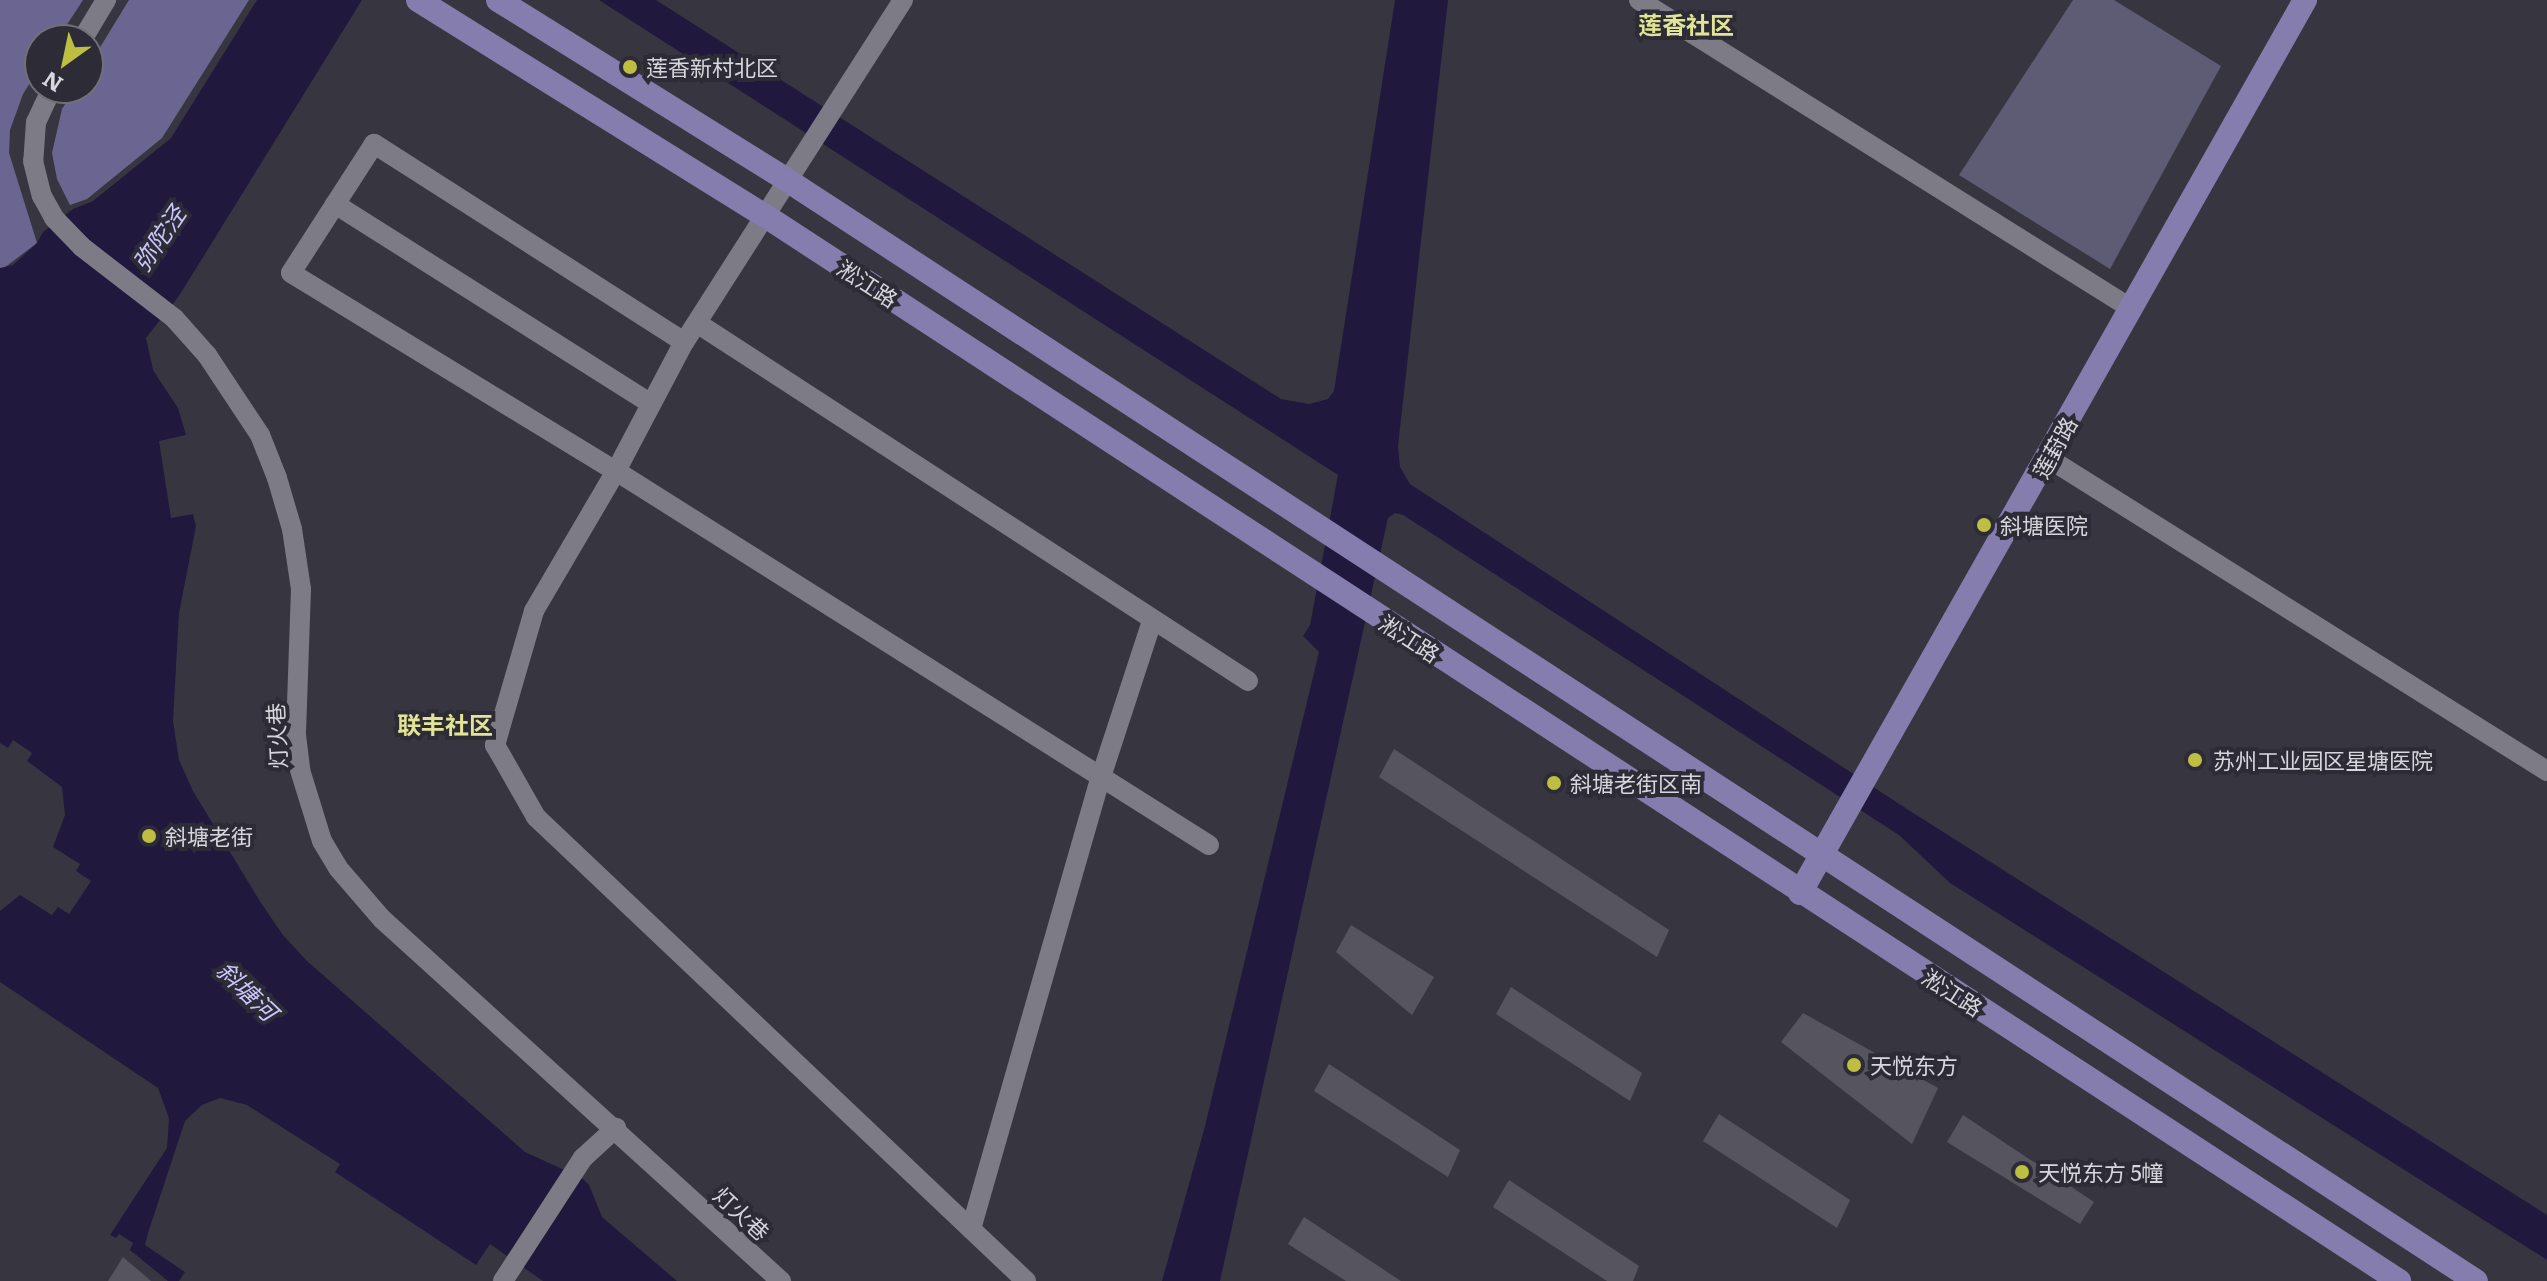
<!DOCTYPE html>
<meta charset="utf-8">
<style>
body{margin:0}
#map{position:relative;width:2547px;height:1281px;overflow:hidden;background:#373640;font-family:Literata,"Noto Sans SC",serif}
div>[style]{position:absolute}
.green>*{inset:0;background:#5e5b75}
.forest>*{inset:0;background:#6b6691}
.water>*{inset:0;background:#20193d}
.building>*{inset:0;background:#56555f}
.minor>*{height:20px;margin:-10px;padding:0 10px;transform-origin:10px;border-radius:10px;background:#7c7b86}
.major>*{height:24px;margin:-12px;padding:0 12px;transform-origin:12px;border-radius:12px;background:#847dad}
.dots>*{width:22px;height:22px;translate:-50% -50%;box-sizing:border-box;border:4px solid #2d2c36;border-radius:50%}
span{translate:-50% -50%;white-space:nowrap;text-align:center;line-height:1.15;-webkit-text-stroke:8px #2d2c36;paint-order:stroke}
.poi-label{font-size:22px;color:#d6d6dc}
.left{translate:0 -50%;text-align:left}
.street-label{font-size:22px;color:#d6d6dc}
.neighbourhood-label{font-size:24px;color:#e1e495;font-weight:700}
.water-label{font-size:24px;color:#cbc5fd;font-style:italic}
.north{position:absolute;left:24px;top:24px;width:80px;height:80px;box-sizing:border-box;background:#2d2c36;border:2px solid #717078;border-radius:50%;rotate:213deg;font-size:22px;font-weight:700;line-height:32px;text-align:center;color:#d6d6dc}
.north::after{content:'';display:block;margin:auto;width:28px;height:36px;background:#bebf42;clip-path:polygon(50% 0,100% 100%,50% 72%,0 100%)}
</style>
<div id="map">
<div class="green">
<div style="clip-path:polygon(2073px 0,2114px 0,2221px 66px,2110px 269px,1959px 175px)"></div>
</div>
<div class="forest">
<div style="clip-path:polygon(0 0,83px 0,57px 40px,40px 40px,40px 67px,23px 94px,10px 130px,9px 153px,37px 243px,4px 268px,0 268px)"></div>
<div style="clip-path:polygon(129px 0,249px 0,162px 138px,87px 199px,70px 205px,57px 179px,52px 153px,62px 109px,75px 88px,88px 88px,88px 67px)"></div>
</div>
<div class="water">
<div style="clip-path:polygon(257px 0,362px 0,179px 296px,146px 338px,153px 370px,178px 408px,186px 435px,159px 441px,171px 518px,193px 514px,196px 526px,179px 613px,173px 721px,179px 760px,193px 791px,261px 903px,283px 935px,307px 961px,525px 1152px,582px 1178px,589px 1185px,602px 1217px,677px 1281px,543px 1281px,490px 1244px,476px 1265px,335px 1172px,340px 1164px,247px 1105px,220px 1098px,202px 1105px,185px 1121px,148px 1233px,145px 1245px,185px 1272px,179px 1281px,168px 1281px,130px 1250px,133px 1243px,119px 1234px,116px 1238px,110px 1235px,167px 1148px,169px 1118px,158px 1088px,0 982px,0 911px,20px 895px,52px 915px,58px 907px,69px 914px,91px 881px,76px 871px,80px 864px,53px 847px,65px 815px,62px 787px,27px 761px,32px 753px,13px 740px,8px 748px,0 743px,0 268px,13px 265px,37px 243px,43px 232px,73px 209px,93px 201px,171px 138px)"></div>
<div style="clip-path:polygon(599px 0,656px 0,1281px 399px,1309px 404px,1328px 399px,1334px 391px,1395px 0,1448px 0,1398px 446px,1400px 467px,1410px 484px,1907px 809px,2547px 1215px,2547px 1260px,1950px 883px,1899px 835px,1403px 515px,1395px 513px,1388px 518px,1220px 1281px,1162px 1281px,1204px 1130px,1319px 652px,1303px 636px,1310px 625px,1338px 475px)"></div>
</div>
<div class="building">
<div style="clip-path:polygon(1394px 749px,1669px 930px,1657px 957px,1379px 777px)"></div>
<div style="clip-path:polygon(1351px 925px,1434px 977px,1412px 1015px,1336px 952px)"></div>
<div style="clip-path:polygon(1511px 987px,1642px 1073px,1630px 1101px,1496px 1014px)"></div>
<div style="clip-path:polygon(1803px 1013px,1938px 1088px,1912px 1144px,1781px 1042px)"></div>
<div style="clip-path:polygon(1329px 1064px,1460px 1150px,1448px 1177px,1314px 1091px)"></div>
<div style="clip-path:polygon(1719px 1114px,1850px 1200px,1837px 1228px,1703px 1141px)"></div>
<div style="clip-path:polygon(1963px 1115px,2094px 1202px,2080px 1224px,1947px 1142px)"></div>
<div style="clip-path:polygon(1509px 1180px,1639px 1266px,1633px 1281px,1607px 1281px,1493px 1207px)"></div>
<div style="clip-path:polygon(1304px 1217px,1401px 1281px,1346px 1281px,1288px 1244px)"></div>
<div style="clip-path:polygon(123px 1257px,151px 1281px,108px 1281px)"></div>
</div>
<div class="minor">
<div style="left:903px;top:0;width:406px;rotate:122.6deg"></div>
<div style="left:684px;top:342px;width:146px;rotate:117.8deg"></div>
<div style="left:616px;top:471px;width:162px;rotate:120.4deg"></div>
<div style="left:534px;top:611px;width:140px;rotate:106.2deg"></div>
<div style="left:495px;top:745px;width:83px;rotate:60.3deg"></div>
<div style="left:536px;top:817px;width:675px;rotate:43.44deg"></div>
<div style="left:1639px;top:0;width:582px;rotate:32.08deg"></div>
<div style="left:82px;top:40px;width:47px;rotate:-59deg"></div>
<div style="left:52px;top:88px;width:38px;rotate:115deg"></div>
<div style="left:36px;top:122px;width:39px;rotate:94deg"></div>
<div style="left:33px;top:161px;width:36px;rotate:76deg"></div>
<div style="left:42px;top:196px;width:25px;rotate:61deg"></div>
<div style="left:54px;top:218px;width:40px;rotate:46deg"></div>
<div style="left:82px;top:247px;width:116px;rotate:37.7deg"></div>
<div style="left:174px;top:318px;width:50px;rotate:48.3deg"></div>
<div style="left:207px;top:355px;width:96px;rotate:56.5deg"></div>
<div style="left:260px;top:435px;width:46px;rotate:68.4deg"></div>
<div style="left:277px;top:478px;width:53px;rotate:73.6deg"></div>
<div style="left:292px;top:529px;width:61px;rotate:81.5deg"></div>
<div style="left:301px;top:589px;width:146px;rotate:92deg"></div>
<div style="left:296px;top:735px;width:35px;rotate:83deg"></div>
<div style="left:300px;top:770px;width:74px;rotate:72.8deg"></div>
<div style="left:322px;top:841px;width:31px;rotate:59deg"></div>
<div style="left:338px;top:868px;width:67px;rotate:49.2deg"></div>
<div style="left:382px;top:919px;width:539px;rotate:42.22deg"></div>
<div style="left:335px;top:204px;width:374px;rotate:32.3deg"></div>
<div style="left:697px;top:323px;width:657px;rotate:33.01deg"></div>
<div style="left:684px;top:342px;width:368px;rotate:-147.4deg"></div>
<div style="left:374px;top:144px;width:153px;rotate:122.8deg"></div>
<div style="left:291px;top:273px;width:381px;rotate:31.4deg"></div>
<div style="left:616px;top:471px;width:701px;rotate:32.24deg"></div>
<div style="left:2048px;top:458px;width:589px;rotate:32.1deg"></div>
<div style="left:971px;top:1229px;width:470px;rotate:-74deg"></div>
<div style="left:1101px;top:777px;width:164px;rotate:-71.9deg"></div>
<div style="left:503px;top:1281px;width:147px;rotate:-57deg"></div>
<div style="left:583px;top:1158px;width:45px;rotate:-42.3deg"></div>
</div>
<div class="major">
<div style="left:418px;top:0;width:407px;rotate:31.9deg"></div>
<div style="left:764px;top:215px;width:1952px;rotate:33.1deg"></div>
<div style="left:498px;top:0;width:340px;rotate:31.9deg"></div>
<div style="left:787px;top:180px;width:2016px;rotate:33.1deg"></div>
<div style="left:1800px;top:893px;width:1026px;rotate:-60.51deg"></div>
</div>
<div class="dots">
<div style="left:630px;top:67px;background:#bebf42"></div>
<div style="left:1984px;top:525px;background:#bebf42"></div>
<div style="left:2195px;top:760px;background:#bebf42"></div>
<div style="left:1554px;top:783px;background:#bebf42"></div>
<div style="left:149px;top:836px;background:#bebf42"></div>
<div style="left:1854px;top:1065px;background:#bebf42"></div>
<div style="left:2022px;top:1172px;background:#bebf42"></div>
</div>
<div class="poi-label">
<span class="left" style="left:646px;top:67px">莲香新村北区</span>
<span class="left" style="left:2000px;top:525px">斜塘医院</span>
<span class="left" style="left:2213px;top:760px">苏州工业园区星塘医院</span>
<span class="left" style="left:1570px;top:783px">斜塘老街区南</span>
<span class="left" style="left:165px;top:836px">斜塘老街</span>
<span class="left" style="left:1870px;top:1065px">天悦东方</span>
<span class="left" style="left:2038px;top:1172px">天悦东方 5幢</span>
</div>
<div class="street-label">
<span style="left:868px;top:283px;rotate:33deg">淞江路</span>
<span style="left:2054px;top:447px;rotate:-61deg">莲葑路</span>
<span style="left:1410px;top:638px;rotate:33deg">淞江路</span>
<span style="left:276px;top:736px;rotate:-93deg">灯火巷</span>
<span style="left:1953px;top:992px;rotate:33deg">淞江路</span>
<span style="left:742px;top:1213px;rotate:43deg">灯火巷</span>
</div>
<div class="neighbourhood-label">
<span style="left:1686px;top:24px">莲香社区</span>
<span style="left:445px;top:724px">联丰社区</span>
</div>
<div class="water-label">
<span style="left:158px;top:238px;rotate:-56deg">弥陀泾</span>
<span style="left:248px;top:990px;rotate:44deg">斜塘河</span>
</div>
<div class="north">N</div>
</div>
